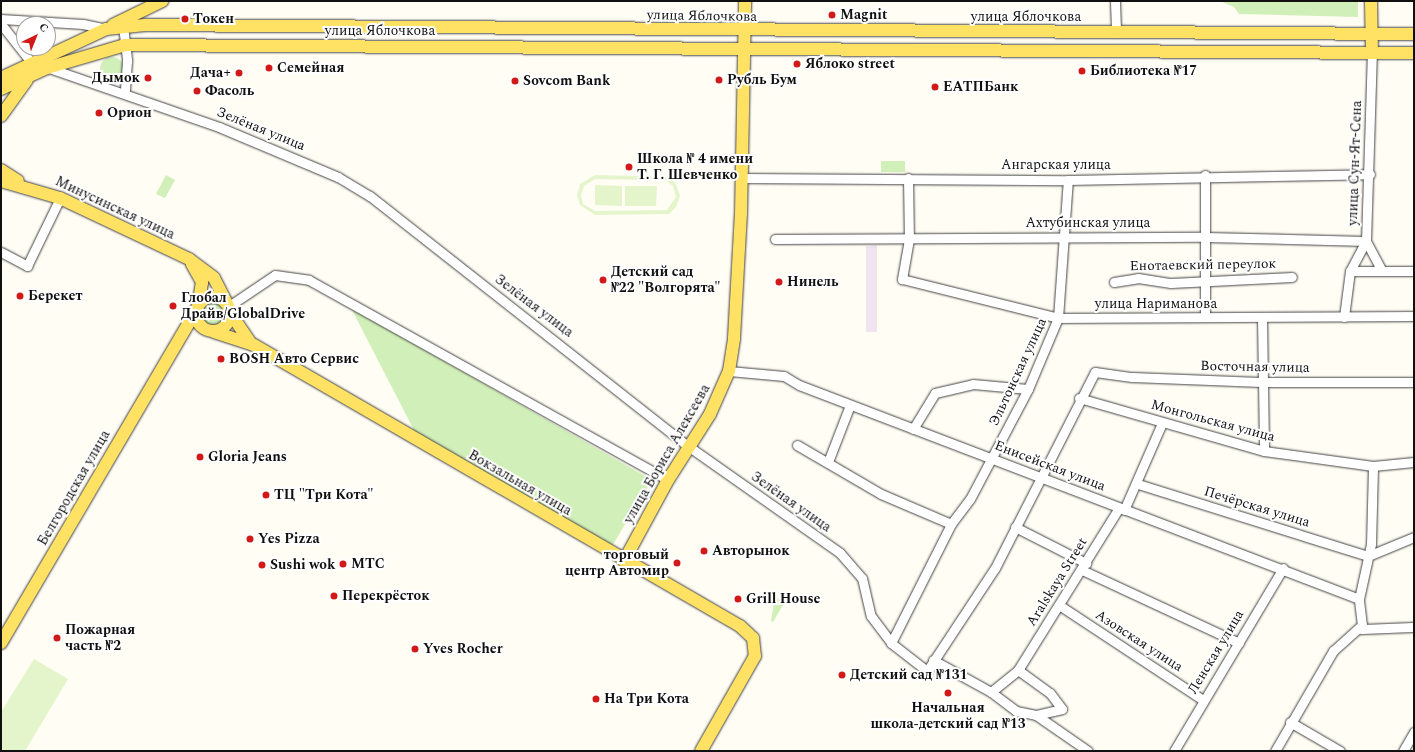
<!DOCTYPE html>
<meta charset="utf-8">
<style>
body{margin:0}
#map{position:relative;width:1415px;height:752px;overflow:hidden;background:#fffdf4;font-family:Spectral,serif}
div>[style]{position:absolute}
.industrial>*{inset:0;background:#efe4ef}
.green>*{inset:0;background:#d1efb8}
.round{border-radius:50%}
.pitch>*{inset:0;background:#e4f5cb}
.roads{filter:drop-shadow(0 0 1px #434343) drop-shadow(0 0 1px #434343)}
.minor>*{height:9px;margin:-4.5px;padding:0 4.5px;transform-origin:4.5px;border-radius:4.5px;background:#fff}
.major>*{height:12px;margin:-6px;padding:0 6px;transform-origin:6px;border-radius:6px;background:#ffe264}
.major>.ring{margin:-6px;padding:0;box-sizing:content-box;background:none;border:12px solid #ffe264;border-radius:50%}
.dots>*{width:11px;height:11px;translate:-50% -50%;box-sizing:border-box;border:2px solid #fff;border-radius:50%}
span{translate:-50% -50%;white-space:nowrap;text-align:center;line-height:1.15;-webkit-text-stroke:4px #fff;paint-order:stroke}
.poi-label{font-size:14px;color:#101010;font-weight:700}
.left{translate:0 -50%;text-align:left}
.right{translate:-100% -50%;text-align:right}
.street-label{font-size:14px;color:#101010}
.frame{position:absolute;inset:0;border:2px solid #101010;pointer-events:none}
.north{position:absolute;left:16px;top:16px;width:40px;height:40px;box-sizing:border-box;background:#fff;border:1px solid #9f9f9f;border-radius:50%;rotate:43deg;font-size:11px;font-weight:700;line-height:16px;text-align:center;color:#101010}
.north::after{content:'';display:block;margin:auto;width:14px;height:18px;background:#d11a17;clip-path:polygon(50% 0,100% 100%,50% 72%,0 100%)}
</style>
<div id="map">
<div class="industrial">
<div style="clip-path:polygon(877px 245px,877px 332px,866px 332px,866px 246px)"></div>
</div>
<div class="green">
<div style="clip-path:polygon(1220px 1px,1358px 1px,1358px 17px,1239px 14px,1234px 7px)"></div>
<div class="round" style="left:100px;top:57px;width:24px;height:24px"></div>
<div style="clip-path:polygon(881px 161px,905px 161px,905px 172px,881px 172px)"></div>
<div style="clip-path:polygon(166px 175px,175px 180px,165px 198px,156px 194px)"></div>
<div class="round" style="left:201px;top:302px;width:24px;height:24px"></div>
<div style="clip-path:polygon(351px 308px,652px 480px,612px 546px,417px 436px)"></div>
<div style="clip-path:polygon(775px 597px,784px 603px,773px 622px,771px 621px)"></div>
</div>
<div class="pitch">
<div style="clip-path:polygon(evenodd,595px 175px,668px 177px,676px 184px,680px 196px,676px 207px,669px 214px,595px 215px,580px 205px,577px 195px,580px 184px,595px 175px,595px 179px,665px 180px,673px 186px,676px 197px,667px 210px,595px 211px,583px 204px,581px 195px,584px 186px,595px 179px)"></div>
<div style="clip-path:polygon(595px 185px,622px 186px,622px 206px,595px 205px)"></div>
<div style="clip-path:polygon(625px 186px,657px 186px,656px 206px,625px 206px)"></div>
<div style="clip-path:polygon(34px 659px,68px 679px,25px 751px,1px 751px,1px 712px)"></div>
</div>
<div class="roads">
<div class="minor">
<div style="left:1115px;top:1px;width:32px;rotate:88deg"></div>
<div style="left:1px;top:19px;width:82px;rotate:3.5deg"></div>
<div style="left:83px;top:24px;width:24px;rotate:12deg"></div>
<div style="left:1px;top:24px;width:48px;rotate:51.7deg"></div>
<div style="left:123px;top:26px;width:35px;rotate:83deg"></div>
<div style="left:127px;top:61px;width:31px;rotate:94deg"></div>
<div style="left:49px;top:68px;width:180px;rotate:19.1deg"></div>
<div style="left:219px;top:127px;width:129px;rotate:22.8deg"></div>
<div style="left:338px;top:177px;width:37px;rotate:31deg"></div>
<div style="left:370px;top:196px;width:405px;rotate:38.2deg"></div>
<div style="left:688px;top:446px;width:186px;rotate:35.1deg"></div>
<div style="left:840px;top:553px;width:33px;rotate:49deg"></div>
<div style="left:862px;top:578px;width:39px;rotate:77deg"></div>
<div style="left:871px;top:616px;width:34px;rotate:53deg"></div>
<div style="left:891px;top:643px;width:46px;rotate:37.9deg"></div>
<div style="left:927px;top:671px;width:123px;rotate:-56.6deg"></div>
<div style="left:995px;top:568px;width:220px;rotate:-63deg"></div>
<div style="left:1095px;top:372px;width:37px;rotate:8deg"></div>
<div style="left:1132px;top:377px;width:130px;rotate:2.2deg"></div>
<div style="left:1262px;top:382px;width:152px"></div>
<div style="left:1205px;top:175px;width:142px;rotate:90deg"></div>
<div style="left:742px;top:178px;width:326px;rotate:0.4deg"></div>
<div style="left:1068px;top:180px;width:302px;rotate:-1.1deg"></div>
<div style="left:908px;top:178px;width:61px;rotate:89.1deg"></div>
<div style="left:909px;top:239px;width:41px;rotate:99.9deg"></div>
<div style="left:902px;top:279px;width:161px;rotate:14deg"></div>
<div style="left:1058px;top:318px;width:356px;rotate:-0.3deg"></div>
<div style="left:775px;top:239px;width:431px;rotate:-0.3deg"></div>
<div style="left:1206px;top:237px;width:160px;rotate:1.4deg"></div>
<div style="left:1366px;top:241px;width:34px;rotate:62deg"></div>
<div style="left:1px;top:252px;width:30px;rotate:28deg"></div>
<div style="left:27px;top:266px;width:76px;rotate:-64.1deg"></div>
<div style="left:1350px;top:271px;width:64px"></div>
<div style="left:1114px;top:282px;width:24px;rotate:-9deg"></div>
<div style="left:1138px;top:278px;width:33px;rotate:9deg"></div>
<div style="left:1171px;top:283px;width:121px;rotate:-2.8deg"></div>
<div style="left:229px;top:306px;width:55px;rotate:-34deg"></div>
<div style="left:275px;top:275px;width:34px;rotate:8deg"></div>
<div style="left:309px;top:280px;width:411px;rotate:29.1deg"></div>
<div style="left:1344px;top:317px;width:46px;rotate:-82.6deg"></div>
<div style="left:1350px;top:271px;width:34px;rotate:-62deg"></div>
<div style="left:1366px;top:241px;width:189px;rotate:-88.2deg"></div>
<div style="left:1262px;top:318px;width:133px;rotate:89.1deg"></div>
<div style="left:729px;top:371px;width:55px;rotate:5.2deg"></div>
<div style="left:784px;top:376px;width:17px;rotate:31deg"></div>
<div style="left:799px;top:385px;width:599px;rotate:20.91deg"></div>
<div style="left:1079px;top:398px;width:192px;rotate:16deg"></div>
<div style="left:1264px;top:451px;width:110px;rotate:7.8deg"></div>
<div style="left:1373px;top:466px;width:41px;rotate:-5.6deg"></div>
<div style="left:913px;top:429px;width:42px;rotate:-58.6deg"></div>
<div style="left:935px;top:393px;width:39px;rotate:-13deg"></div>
<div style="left:973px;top:384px;width:55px;rotate:5.2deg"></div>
<div style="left:797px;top:445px;width:97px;rotate:30.3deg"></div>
<div style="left:881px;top:494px;width:76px;rotate:23.2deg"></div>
<div style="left:828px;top:462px;width:61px;rotate:-68.9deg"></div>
<div style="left:1138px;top:484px;width:241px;rotate:17.4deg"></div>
<div style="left:1368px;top:556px;width:50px;rotate:-22.4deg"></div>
<div style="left:1124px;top:510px;width:95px;rotate:-66.4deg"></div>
<div style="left:1015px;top:527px;width:80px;rotate:26.9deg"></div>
<div style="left:1082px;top:570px;width:173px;rotate:24.9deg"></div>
<div style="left:1059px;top:605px;width:173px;rotate:33.4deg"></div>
<div style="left:1361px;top:629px;width:53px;rotate:-2.2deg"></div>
<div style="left:891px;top:643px;width:133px;rotate:-63.2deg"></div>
<div style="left:951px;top:524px;width:31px;rotate:-53deg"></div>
<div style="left:970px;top:499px;width:124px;rotate:-62.2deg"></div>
<div style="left:1028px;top:389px;width:77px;rotate:-67.1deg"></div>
<div style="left:1058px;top:318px;width:138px;rotate:-85.9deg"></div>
<div style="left:933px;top:660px;width:66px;rotate:28.9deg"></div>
<div style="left:991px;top:692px;width:35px;rotate:-39deg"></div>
<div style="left:1018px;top:670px;width:39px;rotate:36deg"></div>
<div style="left:1050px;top:693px;width:20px;rotate:53deg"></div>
<div style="left:1062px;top:709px;width:27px;rotate:167deg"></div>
<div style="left:1036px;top:715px;width:63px;rotate:34.7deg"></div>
<div style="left:1018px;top:670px;width:191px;rotate:-58.1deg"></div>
<div style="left:991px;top:692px;width:31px;rotate:37deg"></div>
<div style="left:1016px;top:711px;width:20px;rotate:11deg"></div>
<div style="left:1290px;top:722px;width:58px;rotate:30.1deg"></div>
<div style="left:1174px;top:751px;width:213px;rotate:-59.2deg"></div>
<div style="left:1275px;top:751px;width:116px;rotate:-59.9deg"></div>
<div style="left:1333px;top:651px;width:39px;rotate:-42deg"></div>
<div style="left:1362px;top:625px;width:26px;rotate:-97deg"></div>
<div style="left:1359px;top:599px;width:56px;rotate:-77.7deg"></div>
<div style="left:1371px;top:544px;width:78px;rotate:-88.5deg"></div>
<div style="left:1403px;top:751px;width:22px;rotate:-60deg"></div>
</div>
<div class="major">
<div style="left:1371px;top:1px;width:51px;rotate:88.9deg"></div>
<div style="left:113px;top:25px;width:55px;rotate:-26.1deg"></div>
<div style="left:1px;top:78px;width:116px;rotate:-25deg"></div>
<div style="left:106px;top:29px;width:39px;rotate:-6deg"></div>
<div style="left:145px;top:25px;width:1269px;rotate:0.41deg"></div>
<div style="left:1px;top:89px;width:51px;rotate:-24.5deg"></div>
<div style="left:47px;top:68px;width:81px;rotate:-16.4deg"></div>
<div style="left:125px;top:45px;width:1289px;rotate:0.36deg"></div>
<div style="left:1px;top:116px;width:44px;rotate:-54.2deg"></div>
<div style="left:1px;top:170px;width:20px;rotate:33deg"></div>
<div style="left:1px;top:181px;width:61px;rotate:16.1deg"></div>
<div style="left:60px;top:198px;width:143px;rotate:25.3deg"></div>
<div style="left:189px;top:259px;width:31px;rotate:37deg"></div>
<div style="left:214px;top:278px;width:28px;rotate:63deg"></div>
<div style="left:192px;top:264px;width:21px;rotate:61deg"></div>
<div style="left:202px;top:282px;width:24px;rotate:99deg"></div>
<div class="ring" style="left:196px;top:297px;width:22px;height:22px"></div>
<div style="left:231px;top:314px;width:34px;rotate:56deg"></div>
<div style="left:214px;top:332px;width:42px;rotate:18deg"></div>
<div style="left:254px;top:345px;width:561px;rotate:30.04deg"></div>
<div style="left:740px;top:626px;width:18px;rotate:43deg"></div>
<div style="left:753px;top:638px;width:18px;rotate:84deg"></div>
<div style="left:755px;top:656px;width:109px;rotate:119.6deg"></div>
<div style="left:624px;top:561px;width:92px;rotate:-61.5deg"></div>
<div style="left:668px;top:480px;width:78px;rotate:-57.5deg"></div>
<div style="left:710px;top:414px;width:47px;rotate:-66.2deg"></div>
<div style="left:729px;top:371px;width:33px;rotate:-81deg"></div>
<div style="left:734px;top:338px;width:124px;rotate:-86.8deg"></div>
<div style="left:741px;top:214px;width:213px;rotate:-88.9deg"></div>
<div style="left:1px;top:643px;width:386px;rotate:-59.6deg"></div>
</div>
</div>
<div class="dots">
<div style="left:832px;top:15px;background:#d11a17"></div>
<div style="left:185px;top:19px;background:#d11a17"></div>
<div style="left:797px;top:64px;background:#d11a17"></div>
<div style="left:269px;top:68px;background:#d11a17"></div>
<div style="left:1082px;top:71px;background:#d11a17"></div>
<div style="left:239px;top:73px;background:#d11a17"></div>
<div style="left:148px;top:78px;background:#d11a17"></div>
<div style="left:719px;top:80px;background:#d11a17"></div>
<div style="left:515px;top:81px;background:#d11a17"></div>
<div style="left:935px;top:87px;background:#d11a17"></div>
<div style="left:197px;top:91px;background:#d11a17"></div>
<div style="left:99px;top:113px;background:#d11a17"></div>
<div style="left:629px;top:167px;background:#d11a17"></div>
<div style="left:603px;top:280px;background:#d11a17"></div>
<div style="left:779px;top:282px;background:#d11a17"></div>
<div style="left:20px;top:296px;background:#d11a17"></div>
<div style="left:173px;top:306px;background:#d11a17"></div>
<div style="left:221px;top:359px;background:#d11a17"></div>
<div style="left:200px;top:457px;background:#d11a17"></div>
<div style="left:266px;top:495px;background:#d11a17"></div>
<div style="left:250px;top:539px;background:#d11a17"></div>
<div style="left:704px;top:551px;background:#d11a17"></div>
<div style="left:677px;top:563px;background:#d11a17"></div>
<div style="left:343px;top:564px;background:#d11a17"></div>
<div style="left:262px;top:565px;background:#d11a17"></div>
<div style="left:334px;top:596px;background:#d11a17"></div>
<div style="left:738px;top:599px;background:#d11a17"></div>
<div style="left:57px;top:638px;background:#d11a17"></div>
<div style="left:415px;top:649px;background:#d11a17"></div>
<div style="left:842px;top:675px;background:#d11a17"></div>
<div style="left:948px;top:693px;background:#d11a17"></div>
<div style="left:596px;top:699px;background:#d11a17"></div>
</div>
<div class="poi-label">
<span class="left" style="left:840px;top:15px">Magnit</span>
<span class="left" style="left:193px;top:19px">Токен</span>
<span class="left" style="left:805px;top:64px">Яблоко street</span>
<span class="left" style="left:277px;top:68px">Семейная</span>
<span class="left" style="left:1090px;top:71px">Библиотека №17</span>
<span class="right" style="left:231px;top:73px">Дача+</span>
<span class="right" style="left:140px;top:78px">Дымок</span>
<span class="left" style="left:727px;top:80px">Рубль Бум</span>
<span class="left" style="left:523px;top:81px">Sovcom Bank</span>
<span class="left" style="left:943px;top:87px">ЕАТПБанк</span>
<span class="left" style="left:205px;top:91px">Фасоль</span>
<span class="left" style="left:107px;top:113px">Орион</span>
<span class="left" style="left:637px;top:167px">Школа № 4 имени<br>Т. Г. Шевченко</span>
<span class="left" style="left:611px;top:280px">Детский сад<br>№22 "Волгорята"</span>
<span class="left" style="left:787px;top:282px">Нинель</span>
<span class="left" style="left:28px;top:296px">Берекет</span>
<span class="left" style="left:181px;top:306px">Глобал<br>Драйв/GlobalDrive</span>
<span class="left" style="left:229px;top:359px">BOSH Авто Сервис</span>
<span class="left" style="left:208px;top:457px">Gloria Jeans</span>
<span class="left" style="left:274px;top:495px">ТЦ "Три Кота"</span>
<span class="left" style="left:258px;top:539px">Yes Pizza</span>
<span class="left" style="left:712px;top:551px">Авторынок</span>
<span class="right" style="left:669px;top:563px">торговый<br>центр Автомир</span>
<span class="left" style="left:351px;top:564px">МТС</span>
<span class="left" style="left:270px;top:565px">Sushi wok</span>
<span class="left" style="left:342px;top:596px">Перекрёсток</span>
<span class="left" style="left:746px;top:599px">Grill House</span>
<span class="left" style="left:65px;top:638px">Пожарная<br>часть №2</span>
<span class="left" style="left:423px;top:649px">Yves Rocher</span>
<span class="left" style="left:850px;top:675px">Детский сад №131</span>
<span class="left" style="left:604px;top:699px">На Три Кота</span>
<span style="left:948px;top:716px">Начальная<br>школа-детский сад №13</span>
</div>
<div class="street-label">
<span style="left:702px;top:16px;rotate:1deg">улица Яблочкова</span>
<span style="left:1026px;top:17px">улица Яблочкова</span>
<span style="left:380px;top:31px">улица Яблочкова</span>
<span style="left:261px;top:129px;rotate:22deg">Зелёная улица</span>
<span style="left:1355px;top:163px;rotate:-88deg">улица Сун-Ят-Сена</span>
<span style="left:1056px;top:165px">Ангарская улица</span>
<span style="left:115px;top:208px;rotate:25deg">Минусинская улица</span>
<span style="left:1088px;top:223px">Ахтубинская улица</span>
<span style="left:1203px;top:265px;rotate:-1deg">Енотаевский переулок</span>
<span style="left:1156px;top:304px">улица Нариманова</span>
<span style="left:534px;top:306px;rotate:37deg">Зелёная улица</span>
<span style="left:1255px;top:367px;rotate:1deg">Восточная улица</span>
<span style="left:1018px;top:372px;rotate:-65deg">Эльтонская улица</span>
<span style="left:1213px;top:421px;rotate:15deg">Монгольская улица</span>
<span style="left:667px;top:454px;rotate:-60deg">улица Бориса Алексеева</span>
<span style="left:1050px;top:466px;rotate:21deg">Енисейская улица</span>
<span style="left:520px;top:483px;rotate:30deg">Вокзальная улица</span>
<span style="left:74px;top:488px;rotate:-60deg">Белгородская улица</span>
<span style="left:791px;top:502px;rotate:35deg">Зелёная улица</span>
<span style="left:1257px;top:507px;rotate:17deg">Печёрская улица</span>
<span style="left:1057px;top:582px;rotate:-58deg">Aralskaya Street</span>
<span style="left:1139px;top:641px;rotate:33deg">Азовская улица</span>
<span style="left:1216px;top:652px;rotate:-59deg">Ленская улица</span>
</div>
<div class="frame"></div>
<div class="north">С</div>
</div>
